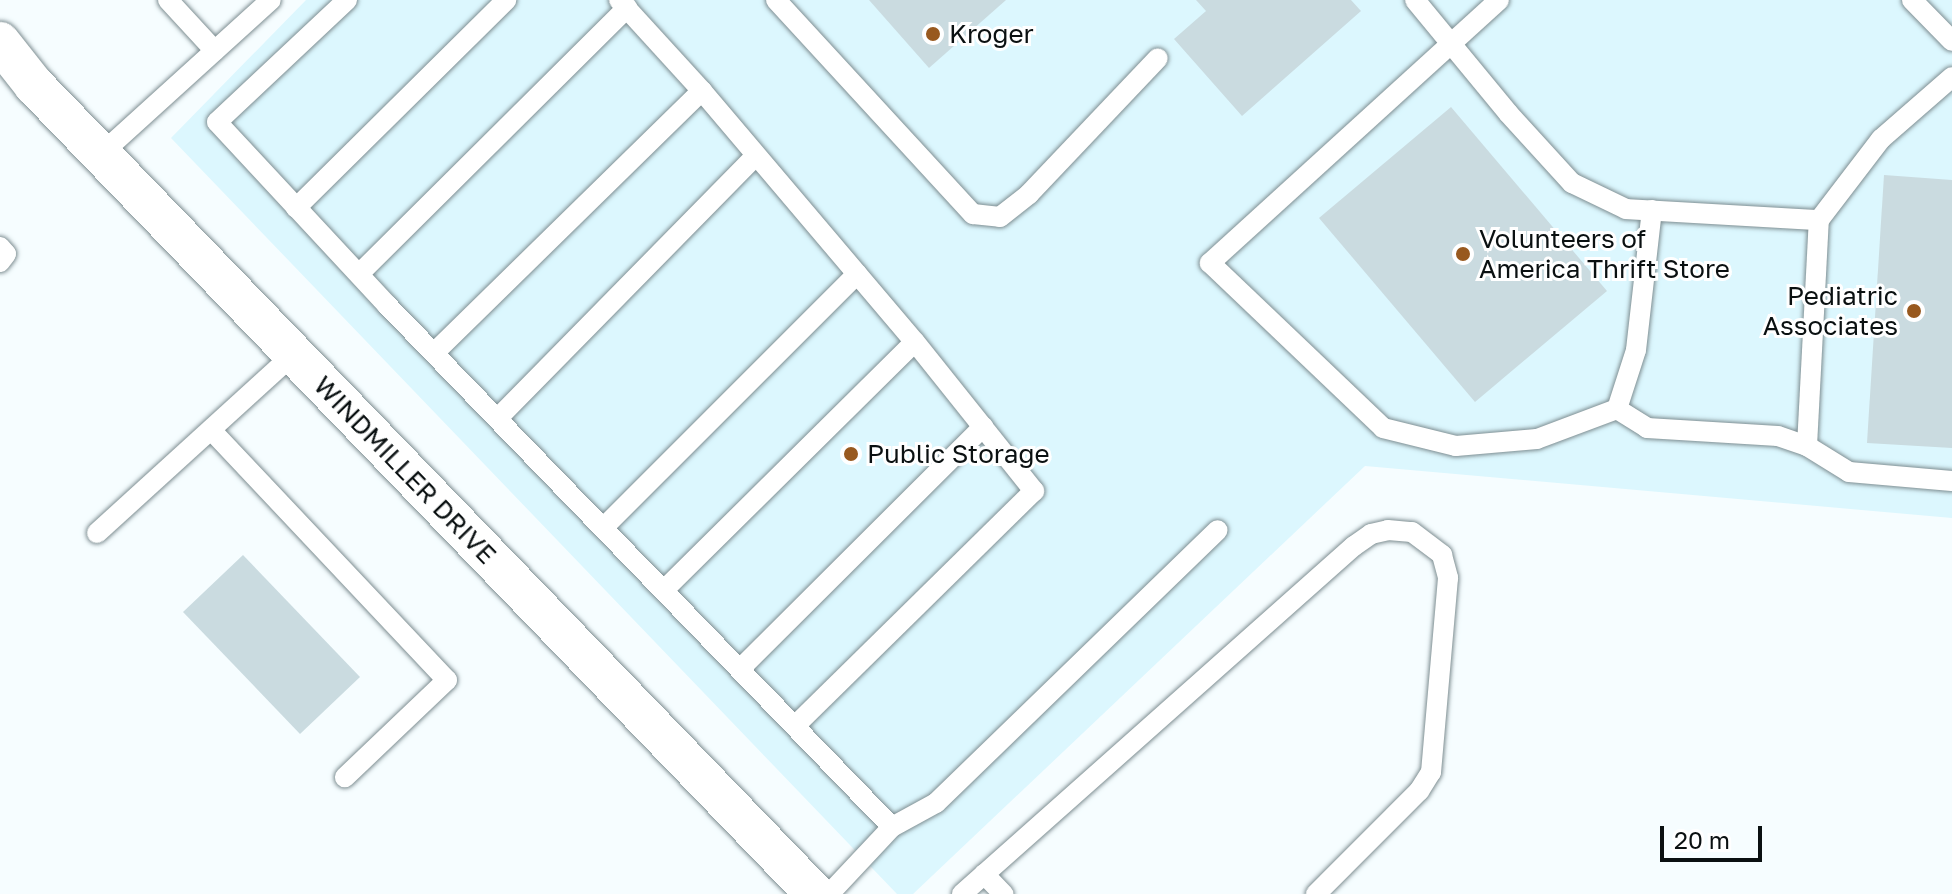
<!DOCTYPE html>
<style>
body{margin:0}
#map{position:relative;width:1952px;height:894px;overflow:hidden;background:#f6fdff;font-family:"Golos Text",sans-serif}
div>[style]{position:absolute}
.built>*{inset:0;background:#dcf7fe}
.building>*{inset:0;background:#cadbe0}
.roads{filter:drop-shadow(0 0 2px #7e8e92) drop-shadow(0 0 2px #7e8e92)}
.lane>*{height:20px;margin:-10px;padding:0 10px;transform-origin:10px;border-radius:10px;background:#fff}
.street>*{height:40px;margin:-20px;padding:0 20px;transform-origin:20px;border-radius:20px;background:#fff}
.dots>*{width:22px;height:22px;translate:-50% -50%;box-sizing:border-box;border:4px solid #fff;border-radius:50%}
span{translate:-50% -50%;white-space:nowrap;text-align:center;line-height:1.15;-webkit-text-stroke:6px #fff;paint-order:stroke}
.poi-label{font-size:26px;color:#0a1011}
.left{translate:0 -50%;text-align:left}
.right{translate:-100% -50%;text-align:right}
.street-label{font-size:26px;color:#0a1011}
.scale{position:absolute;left:1660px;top:826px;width:102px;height:36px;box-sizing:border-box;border:4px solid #0a1011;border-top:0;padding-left:10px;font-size:24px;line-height:28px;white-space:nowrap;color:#0a1011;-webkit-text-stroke:6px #fff;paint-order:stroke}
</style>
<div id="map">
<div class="built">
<div style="clip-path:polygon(306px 0,1952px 0,1952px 518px,1365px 466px,913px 894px,897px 894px,171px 138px)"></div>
</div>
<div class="building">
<div style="clip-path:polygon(869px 0,1006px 0,929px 68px)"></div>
<div style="clip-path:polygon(1196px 0,1351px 0,1361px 11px,1242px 116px,1174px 39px,1206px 11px)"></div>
<div style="clip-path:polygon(1451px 107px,1607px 291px,1475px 402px,1319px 218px)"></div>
<div style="clip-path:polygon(1884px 175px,1952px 180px,1952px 448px,1867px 443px)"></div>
<div style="clip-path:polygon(243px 555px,360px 677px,300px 734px,183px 612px)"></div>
</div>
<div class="roads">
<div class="lane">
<div style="left:168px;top:0;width:69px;rotate:47.3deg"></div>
<div style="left:347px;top:0;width:178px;rotate:136.8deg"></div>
<div style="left:217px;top:122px;width:250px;rotate:47.1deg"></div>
<div style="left:387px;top:305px;width:726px;rotate:45.95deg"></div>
<div style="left:892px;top:827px;width:92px;rotate:133.2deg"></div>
<div style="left:619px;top:0;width:123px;rotate:47.6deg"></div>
<div style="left:702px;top:91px;width:329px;rotate:49.7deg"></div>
<div style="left:915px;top:342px;width:191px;rotate:51.4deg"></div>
<div style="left:1034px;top:491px;width:334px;rotate:135.5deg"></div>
<div style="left:776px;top:0;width:291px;rotate:47.4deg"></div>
<div style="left:973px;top:214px;width:27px;rotate:6deg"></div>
<div style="left:1000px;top:217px;width:37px;rotate:-38deg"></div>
<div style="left:1029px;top:194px;width:187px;rotate:-46.5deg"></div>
<div style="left:1415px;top:0;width:146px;rotate:50.5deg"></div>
<div style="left:1508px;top:113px;width:95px;rotate:47.6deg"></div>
<div style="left:1572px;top:183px;width:60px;rotate:25.7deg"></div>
<div style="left:1626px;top:209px;width:193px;rotate:3.3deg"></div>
<div style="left:1819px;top:220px;width:102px;rotate:-52.6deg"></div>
<div style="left:1881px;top:139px;width:94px;rotate:-41.1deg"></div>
<div style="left:1499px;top:0;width:391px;rotate:137.7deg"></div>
<div style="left:1210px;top:263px;width:239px;rotate:43.6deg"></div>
<div style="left:1383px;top:428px;width:75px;rotate:13.9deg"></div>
<div style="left:1456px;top:446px;width:81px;rotate:-4.9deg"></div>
<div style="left:1537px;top:439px;width:85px;rotate:-20.6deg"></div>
<div style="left:1617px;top:409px;width:62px;rotate:-72.1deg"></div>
<div style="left:1636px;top:350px;width:141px;rotate:-83.5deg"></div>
<div style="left:1912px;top:0;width:57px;rotate:45.7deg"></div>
<div style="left:101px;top:154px;width:229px;rotate:-42.2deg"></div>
<div style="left:296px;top:208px;width:296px;rotate:-44.7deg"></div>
<div style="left:0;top:247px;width:9px;rotate:49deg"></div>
<div style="left:6px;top:254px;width:10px;rotate:127deg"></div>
<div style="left:359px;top:274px;width:378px;rotate:-44.8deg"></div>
<div style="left:434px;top:353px;width:375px;rotate:-44.4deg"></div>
<div style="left:1617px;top:409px;width:36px;rotate:32deg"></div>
<div style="left:1647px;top:428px;width:131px;rotate:3.5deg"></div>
<div style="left:1778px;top:436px;width:31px;rotate:19deg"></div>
<div style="left:1807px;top:446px;width:49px;rotate:31.8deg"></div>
<div style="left:1849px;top:472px;width:103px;rotate:5deg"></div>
<div style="left:498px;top:418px;width:368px;rotate:-45.5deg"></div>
<div style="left:213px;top:432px;width:341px;rotate:46.7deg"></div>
<div style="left:447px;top:680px;width:141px;rotate:136.4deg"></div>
<div style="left:1807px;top:446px;width:226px;rotate:-87deg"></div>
<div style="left:604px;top:527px;width:358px;rotate:-45deg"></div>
<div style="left:97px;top:533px;width:266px;rotate:-42.3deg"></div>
<div style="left:665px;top:589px;width:351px;rotate:-44.7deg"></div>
<div style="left:741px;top:668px;width:342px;rotate:-44.9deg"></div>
<div style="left:892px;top:827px;width:50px;rotate:-28.6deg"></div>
<div style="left:936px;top:803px;width:392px;rotate:-44.1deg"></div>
<div style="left:984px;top:874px;width:28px;rotate:46deg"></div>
<div style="left:962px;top:894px;width:524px;rotate:-41.6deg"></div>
<div style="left:1354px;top:546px;width:21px;rotate:-35deg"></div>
<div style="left:1371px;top:534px;width:17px;rotate:-13deg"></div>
<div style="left:1388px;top:530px;width:24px;rotate:5deg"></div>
<div style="left:1412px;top:532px;width:38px;rotate:37deg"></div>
<div style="left:1442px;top:555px;width:24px;rotate:75deg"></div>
<div style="left:1448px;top:578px;width:195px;rotate:95deg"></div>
<div style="left:1431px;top:772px;width:22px;rotate:122deg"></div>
<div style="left:1419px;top:791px;width:146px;rotate:135deg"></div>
</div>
<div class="street">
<div style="left:0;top:42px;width:55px;rotate:51.7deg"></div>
<div style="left:34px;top:85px;width:1124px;rotate:46.01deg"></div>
</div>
</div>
<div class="dots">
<div style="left:933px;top:34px;background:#98591f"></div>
<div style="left:1463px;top:254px;background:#98591f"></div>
<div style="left:1914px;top:311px;background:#98591f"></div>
<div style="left:851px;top:454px;background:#98591f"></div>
</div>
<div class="poi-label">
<span class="left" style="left:949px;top:34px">Kroger</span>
<span class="left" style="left:1479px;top:254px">Volunteers of<br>America Thrift Store</span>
<span class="right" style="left:1898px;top:311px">Pediatric<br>Associates</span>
<span class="left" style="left:867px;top:454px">Public Storage</span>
</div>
<div class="street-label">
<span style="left:405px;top:470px;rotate:46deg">WINDMILLER DRIVE</span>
</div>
<div class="scale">20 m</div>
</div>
